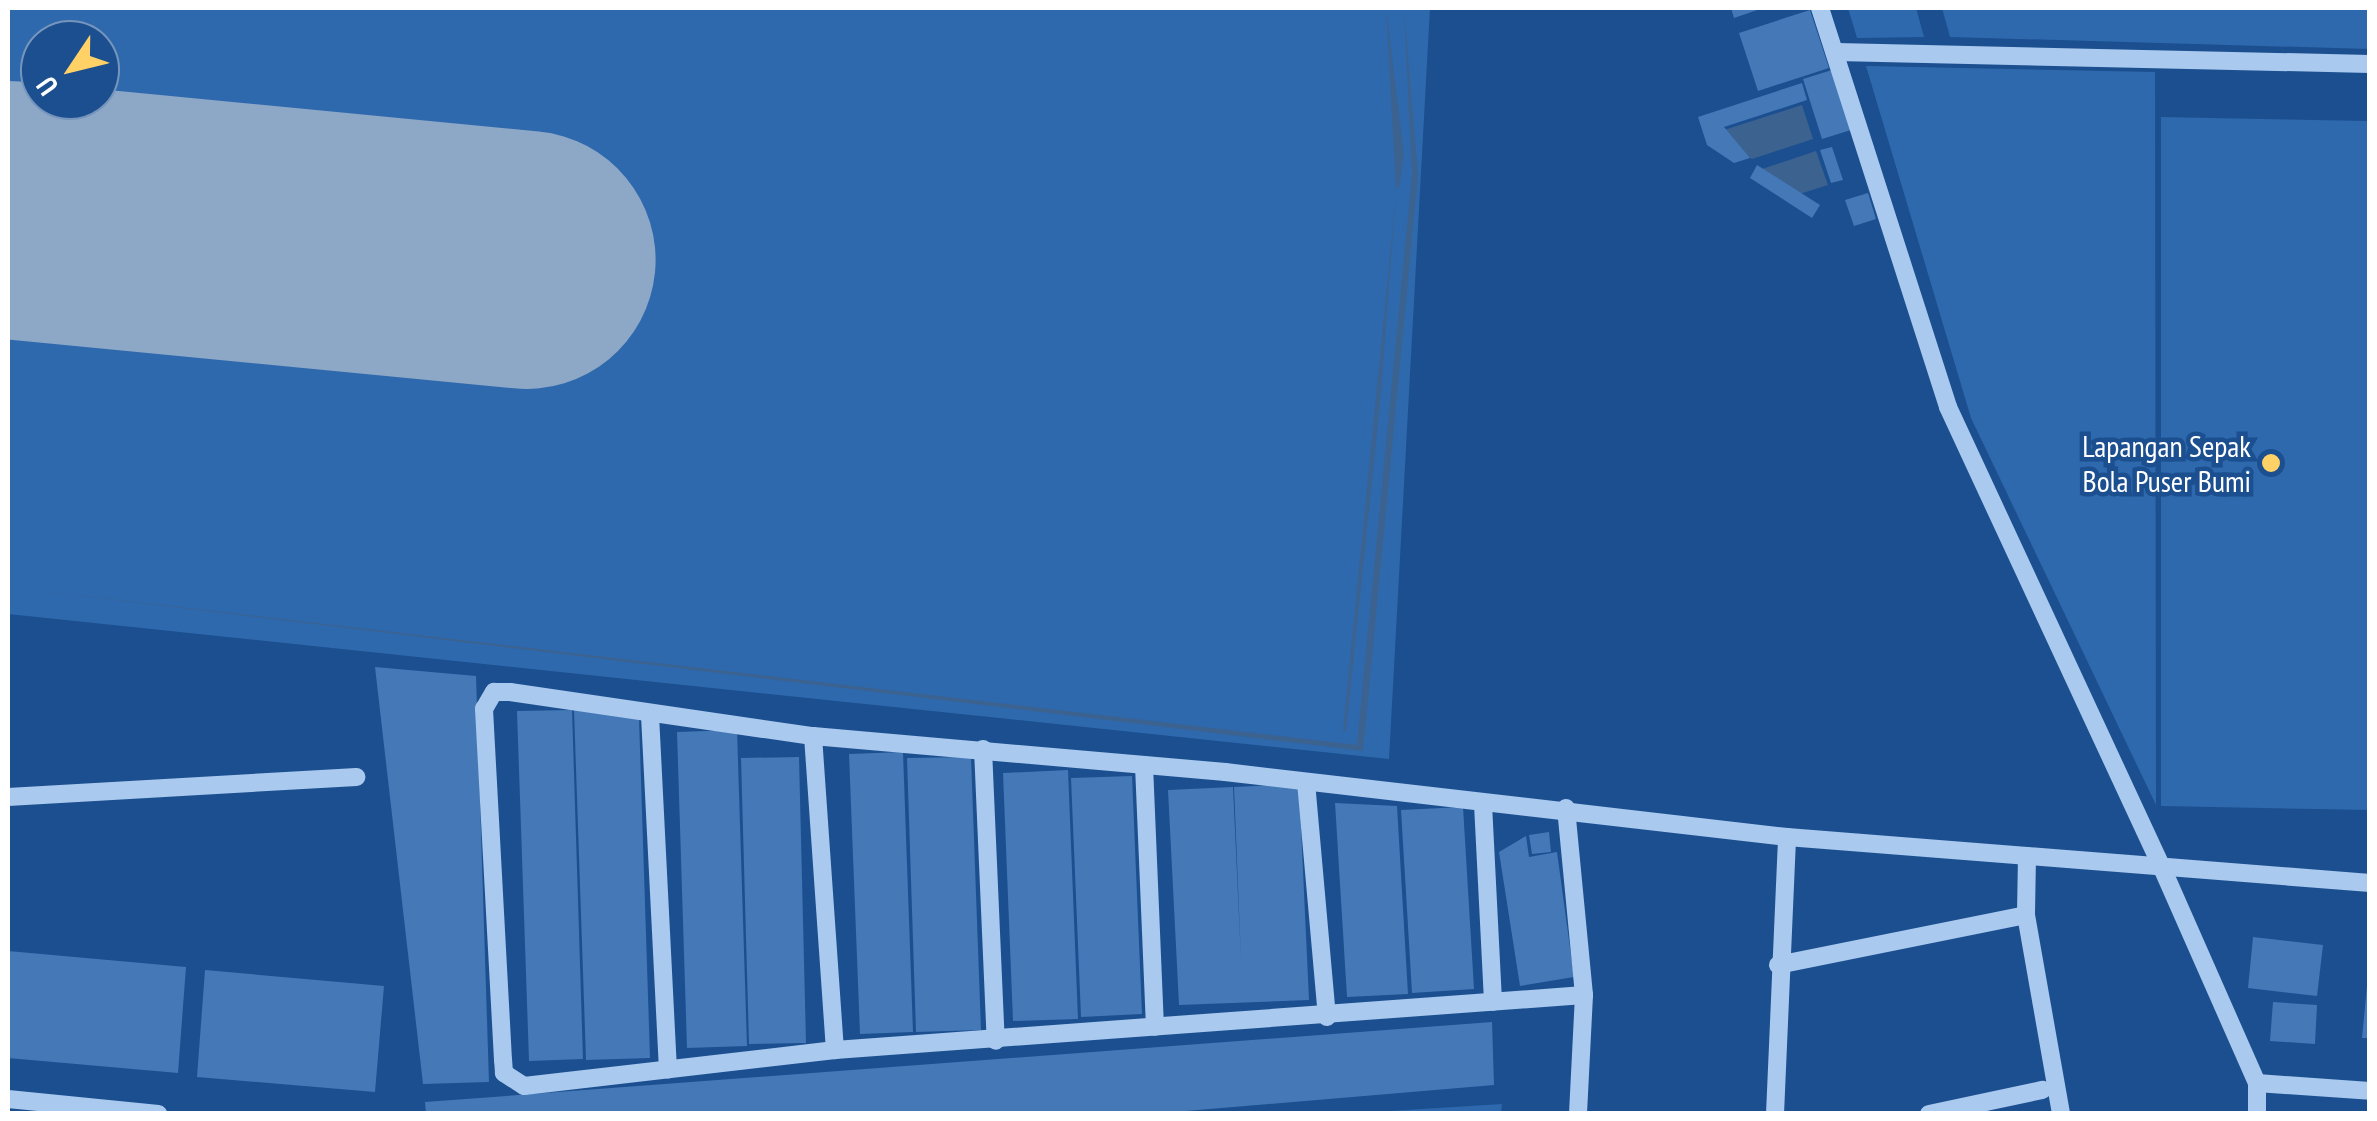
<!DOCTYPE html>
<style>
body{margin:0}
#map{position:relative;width:2377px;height:1121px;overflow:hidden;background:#1b4f8f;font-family:"PT Sans Narrow",sans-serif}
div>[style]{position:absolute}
.green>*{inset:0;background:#2e69ad}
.water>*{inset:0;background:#3c6290}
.runway>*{height:258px;margin:-129px;padding:0 129px;transform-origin:129px;border-radius:129px;background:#8da7c7}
.building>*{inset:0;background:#4478b7}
.minor>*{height:18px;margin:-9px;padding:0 9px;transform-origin:9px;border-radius:9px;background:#a9c9ee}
.dots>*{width:28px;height:28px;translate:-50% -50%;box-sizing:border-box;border:5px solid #1b4f8f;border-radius:50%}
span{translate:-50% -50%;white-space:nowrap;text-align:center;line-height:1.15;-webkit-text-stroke:9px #1b4f8f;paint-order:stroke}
.poi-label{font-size:30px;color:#fff}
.right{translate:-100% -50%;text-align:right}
.frame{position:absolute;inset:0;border:10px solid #fff;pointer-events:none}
.north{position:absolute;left:20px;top:20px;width:100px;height:100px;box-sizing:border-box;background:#1b4f8f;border:2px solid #7695bc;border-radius:50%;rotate:235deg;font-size:28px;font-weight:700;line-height:40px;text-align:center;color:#fff}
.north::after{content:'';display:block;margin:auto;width:35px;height:45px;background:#ffd166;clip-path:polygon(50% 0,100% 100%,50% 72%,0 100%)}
</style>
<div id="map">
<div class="green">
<div style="clip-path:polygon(evenodd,8px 8px,1430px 8px,1389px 759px,8px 614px,8px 296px,516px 345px,536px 176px,8px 123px,8px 8px,40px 40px,100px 40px,100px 100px,40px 100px,40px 40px)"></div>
<div style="clip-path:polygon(1848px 8px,1916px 8px,1924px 37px,1857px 38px)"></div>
<div style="clip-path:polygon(1942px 8px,2369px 8px,2369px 49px,1950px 37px)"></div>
<div style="clip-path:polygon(1866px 66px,2155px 72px,2156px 805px,1971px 418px)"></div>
<div style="clip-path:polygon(2161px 117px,2369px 121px,2369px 810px,2161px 806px)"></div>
<div style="clip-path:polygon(1502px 1104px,1501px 1113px,1358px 1113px)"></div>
</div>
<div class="water">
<div style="clip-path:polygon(1386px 8px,1404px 154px,1399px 188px,1396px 188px)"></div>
<div style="clip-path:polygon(1404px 8px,1418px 175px,1363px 751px,8px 587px,1357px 745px,1412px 175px)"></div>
<div style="clip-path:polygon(1802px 105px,1813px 139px,1752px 159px,1724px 142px,1721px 131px)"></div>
<div style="clip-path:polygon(1816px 151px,1828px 185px,1790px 197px,1759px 170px)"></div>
<div style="clip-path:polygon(1396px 195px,1380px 404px,1346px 731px,1343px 731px)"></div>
</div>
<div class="runway">
<div style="left:8px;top:210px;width:521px;rotate:5.5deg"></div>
</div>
<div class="building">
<div style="clip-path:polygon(1731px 8px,1763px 8px,1734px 18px)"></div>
<div style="clip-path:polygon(1810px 10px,1829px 68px,1758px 91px,1739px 33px)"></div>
<div style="clip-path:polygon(1832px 70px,1851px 130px,1822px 139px,1803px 79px)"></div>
<div style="clip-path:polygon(1802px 83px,1807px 100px,1724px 127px,1750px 158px,1734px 163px,1707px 145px,1698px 117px)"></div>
<div style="clip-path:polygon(1832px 147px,1843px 180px,1831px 183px,1820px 150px)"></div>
<div style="clip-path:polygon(1757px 165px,1820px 205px,1812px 218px,1750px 178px)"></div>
<div style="clip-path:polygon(1868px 193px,1876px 219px,1854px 226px,1845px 200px)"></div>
<div style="clip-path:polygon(375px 667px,476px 676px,489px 1082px,423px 1084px)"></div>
<div style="clip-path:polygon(572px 710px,583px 1059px,529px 1061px,517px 711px)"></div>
<div style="clip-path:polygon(574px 710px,639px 718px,650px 1058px,586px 1060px)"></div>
<div style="clip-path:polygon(737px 730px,747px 1046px,687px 1048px,677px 732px)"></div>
<div style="clip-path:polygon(903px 752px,913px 1032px,860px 1034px,849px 754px)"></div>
<div style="clip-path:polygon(799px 757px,806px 1043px,749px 1044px,741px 758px)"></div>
<div style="clip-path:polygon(971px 757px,981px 1030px,916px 1032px,907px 758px)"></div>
<div style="clip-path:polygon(1068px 770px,1078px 1019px,1013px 1021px,1003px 773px)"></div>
<div style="clip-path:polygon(1132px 776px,1142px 1014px,1081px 1017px,1071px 778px)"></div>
<div style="clip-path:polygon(1299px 784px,1309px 1000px,1179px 1005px,1168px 790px,1233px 787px,1241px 960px,1234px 787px)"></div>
<div style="clip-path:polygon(1335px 803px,1397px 806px,1408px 994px,1347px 997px)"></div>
<div style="clip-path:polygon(1463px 807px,1474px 989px,1412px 993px,1401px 810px)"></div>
<div style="clip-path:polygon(1549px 832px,1551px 852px,1532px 854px,1529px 835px)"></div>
<div style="clip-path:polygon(1526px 836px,1529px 857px,1557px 852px,1574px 977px,1520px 986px,1499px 852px)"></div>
<div style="clip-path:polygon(2253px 937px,2323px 945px,2317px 996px,2248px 988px)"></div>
<div style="clip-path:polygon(8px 951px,186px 967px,178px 1073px,8px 1058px)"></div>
<div style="clip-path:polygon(205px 970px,384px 986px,375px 1092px,197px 1077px)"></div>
<div style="clip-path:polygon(2367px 986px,2370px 986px,2370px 1038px,2362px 1038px)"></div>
<div style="clip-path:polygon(2273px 1002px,2317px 1005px,2315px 1044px,2270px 1041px)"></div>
<div style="clip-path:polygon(1492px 1022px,1494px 1085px,1186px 1111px,426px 1114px,425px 1102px)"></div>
</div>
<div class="minor">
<div style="left:1820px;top:8px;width:419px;rotate:72.2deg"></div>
<div style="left:1948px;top:407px;width:510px;rotate:65.09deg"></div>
<div style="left:2163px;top:870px;width:233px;rotate:66.2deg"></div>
<div style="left:2257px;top:1083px;width:31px;rotate:90deg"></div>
<div style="left:1837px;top:52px;width:533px;rotate:1.29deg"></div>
<div style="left:650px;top:715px;width:355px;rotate:87.1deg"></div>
<div style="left:813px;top:736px;width:315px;rotate:86deg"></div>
<div style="left:983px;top:749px;width:292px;rotate:87.5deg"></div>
<div style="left:1144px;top:765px;width:262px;rotate:87.6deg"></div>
<div style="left:1306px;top:782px;width:236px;rotate:84.9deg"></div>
<div style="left:8px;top:797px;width:349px;rotate:-3.3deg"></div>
<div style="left:1483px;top:804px;width:198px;rotate:87.1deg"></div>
<div style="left:1566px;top:808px;width:188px;rotate:84.5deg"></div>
<div style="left:1584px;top:995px;width:119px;rotate:92.9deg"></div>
<div style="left:2027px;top:856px;width:59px;rotate:91deg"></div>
<div style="left:2026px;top:915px;width:202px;rotate:80deg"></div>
<div style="left:1778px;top:965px;width:253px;rotate:-11.4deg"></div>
<div style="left:1584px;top:995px;width:751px;rotate:175.8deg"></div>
<div style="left:835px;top:1050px;width:313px;rotate:173.4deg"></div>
<div style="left:524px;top:1086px;width:24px;rotate:-147deg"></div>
<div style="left:504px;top:1073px;width:13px;rotate:-94deg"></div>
<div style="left:503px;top:1060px;width:352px;rotate:-93.1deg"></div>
<div style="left:484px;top:709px;width:20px;rotate:-60deg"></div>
<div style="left:494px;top:692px;width:16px"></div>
<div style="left:510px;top:692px;width:306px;rotate:8.3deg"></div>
<div style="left:813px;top:736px;width:414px;rotate:5deg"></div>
<div style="left:1225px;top:772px;width:566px;rotate:6.6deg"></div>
<div style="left:1787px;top:837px;width:585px;rotate:4.51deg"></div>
<div style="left:2257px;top:1083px;width:113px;rotate:4deg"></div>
<div style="left:8px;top:1099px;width:151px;rotate:5.7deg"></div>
<div style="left:1775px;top:1114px;width:277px;rotate:-87.5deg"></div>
<div style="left:1929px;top:1114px;width:116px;rotate:-12deg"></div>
</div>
<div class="dots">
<div style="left:2271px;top:463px;background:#ffd166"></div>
</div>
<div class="poi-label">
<span class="right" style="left:2251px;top:463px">Lapangan Sepak<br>Bola Puser Bumi</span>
</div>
<div class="frame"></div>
<div class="north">U</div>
</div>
